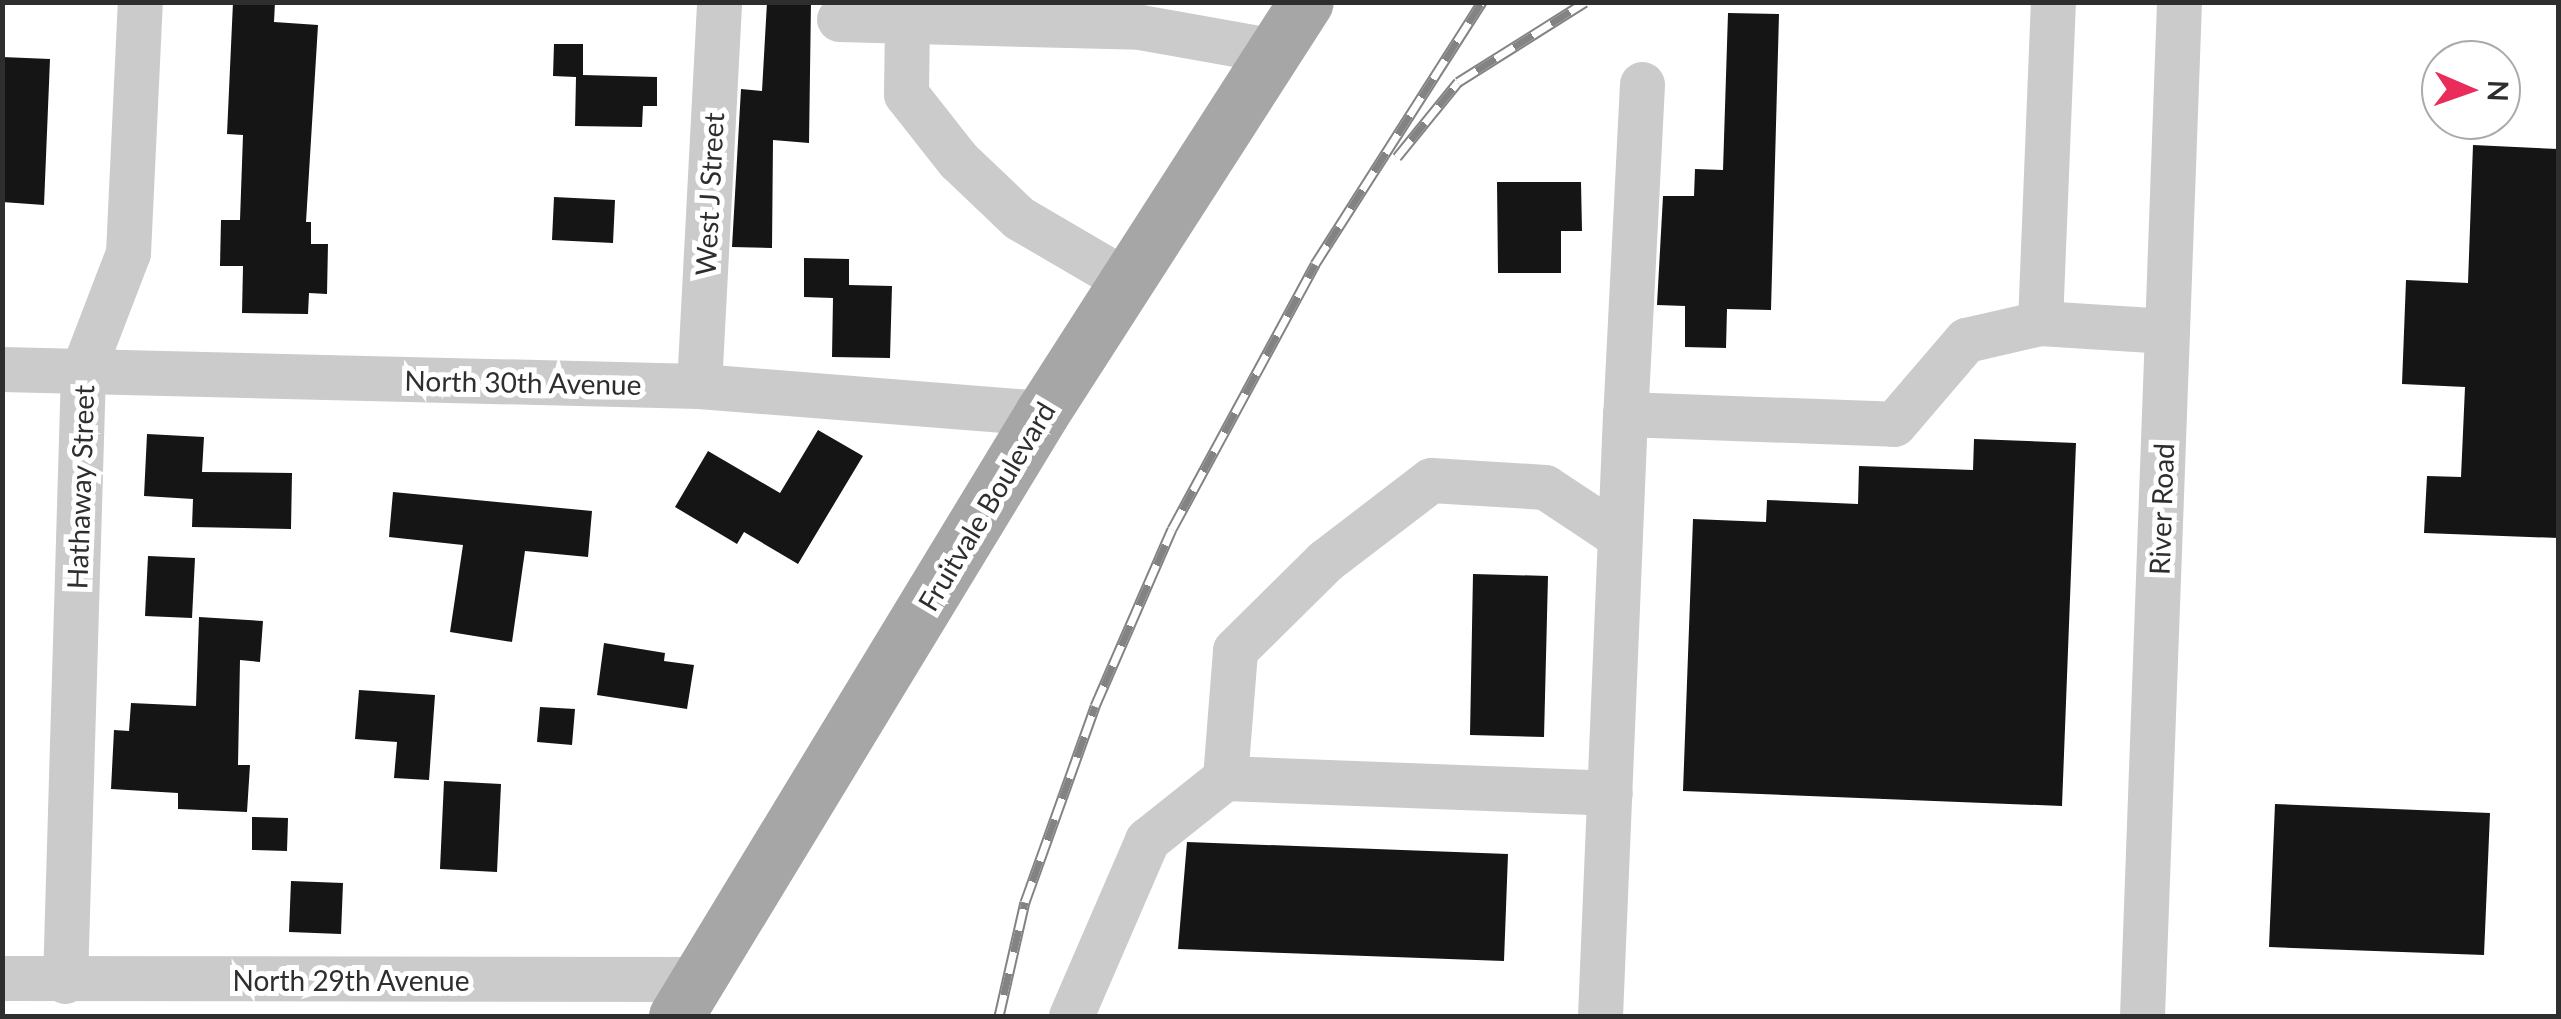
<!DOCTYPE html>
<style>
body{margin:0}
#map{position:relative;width:2561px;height:1019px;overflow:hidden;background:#fff;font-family:Lato,sans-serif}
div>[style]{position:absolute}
.building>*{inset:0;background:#151515}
.minor>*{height:45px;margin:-22.5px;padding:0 22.5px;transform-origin:22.5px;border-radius:22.5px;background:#cbcbcb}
.major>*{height:55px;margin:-27.5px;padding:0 27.5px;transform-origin:27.5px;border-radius:27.5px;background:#a6a6a6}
.rail>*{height:11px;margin-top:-5.5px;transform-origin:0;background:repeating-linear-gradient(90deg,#fff 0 22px,#838383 0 44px);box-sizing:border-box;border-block:2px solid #838383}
span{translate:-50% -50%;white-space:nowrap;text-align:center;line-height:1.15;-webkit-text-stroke:10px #fff;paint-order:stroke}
.street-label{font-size:28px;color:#2e2e2e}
.frame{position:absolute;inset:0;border:5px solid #2e2e2e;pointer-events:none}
.north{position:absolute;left:2421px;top:40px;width:100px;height:100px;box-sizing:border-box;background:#fff;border:2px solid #ababab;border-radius:50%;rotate:92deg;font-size:28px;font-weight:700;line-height:40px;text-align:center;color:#2e2e2e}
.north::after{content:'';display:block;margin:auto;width:35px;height:45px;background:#e92c5a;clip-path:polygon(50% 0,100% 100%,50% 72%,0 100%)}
</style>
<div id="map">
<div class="building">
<div style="clip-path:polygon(233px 2px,275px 2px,274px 22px,318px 25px,306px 222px,311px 222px,311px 244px,328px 244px,327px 294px,309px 293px,308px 314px,242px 313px,243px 266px,220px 266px,221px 220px,240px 220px,243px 135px,227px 134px)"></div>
<div style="clip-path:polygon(767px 2px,811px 2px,809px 143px,773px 140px,772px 248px,732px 247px,741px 89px,762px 91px)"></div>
<div style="clip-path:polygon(1728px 13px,1779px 14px,1771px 310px,1727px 309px,1726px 348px,1685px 347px,1685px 306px,1657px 305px,1663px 196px,1694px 196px,1695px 169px,1723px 170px)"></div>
<div style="clip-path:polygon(554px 44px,583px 44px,583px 75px,657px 77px,657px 106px,643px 106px,642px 127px,575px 126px,576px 77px,553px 76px)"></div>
<div style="clip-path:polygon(2px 57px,50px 59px,44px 205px,2px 202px)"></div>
<div style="clip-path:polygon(2473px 145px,2558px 149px,2558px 538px,2424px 533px,2427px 476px,2461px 477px,2465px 387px,2402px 384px,2406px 280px,2468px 283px)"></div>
<div style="clip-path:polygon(1497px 182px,1581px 182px,1582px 231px,1561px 231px,1561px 273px,1498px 273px)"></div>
<div style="clip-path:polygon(554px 197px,615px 200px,613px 243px,552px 240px)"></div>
<div style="clip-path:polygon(804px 258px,849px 259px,849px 285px,892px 286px,890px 358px,832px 357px,833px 298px,804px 297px)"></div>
<div style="clip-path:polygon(818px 430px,863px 456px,798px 564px,744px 532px,737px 544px,675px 507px,708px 451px,780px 493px)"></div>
<div style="clip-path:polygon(147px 434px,204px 437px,202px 472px,292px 473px,291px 529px,192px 527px,193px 499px,144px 496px)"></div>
<div style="clip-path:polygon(1974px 439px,2076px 443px,2062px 806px,1683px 791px,1693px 519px,1766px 522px,1767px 500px,1858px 504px,1859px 466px,1973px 470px)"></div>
<div style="clip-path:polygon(393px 492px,592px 511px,588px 557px,525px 551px,512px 642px,450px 632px,463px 545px,389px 537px)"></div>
<div style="clip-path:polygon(148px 556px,195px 558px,192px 618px,145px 616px)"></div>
<div style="clip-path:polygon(1473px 574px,1548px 576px,1544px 737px,1470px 735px)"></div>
<div style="clip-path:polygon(199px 617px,263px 621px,260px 662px,240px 660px,238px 765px,250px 765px,247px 812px,178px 809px,178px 793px,111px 789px,114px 730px,129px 731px,131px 703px,196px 706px)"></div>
<div style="clip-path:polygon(604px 643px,665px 653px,664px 661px,694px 665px,687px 709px,597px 695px)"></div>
<div style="clip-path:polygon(359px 690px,435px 695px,429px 780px,394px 778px,397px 742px,355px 739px)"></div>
<div style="clip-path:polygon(540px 707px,575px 709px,572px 745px,537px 742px)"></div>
<div style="clip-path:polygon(444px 781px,501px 784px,497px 872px,440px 869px)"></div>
<div style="clip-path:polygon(2275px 804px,2490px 813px,2484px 955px,2269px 947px)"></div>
<div style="clip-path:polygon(252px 817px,288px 818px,287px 851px,252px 850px)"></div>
<div style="clip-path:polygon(1187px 842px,1508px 854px,1504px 961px,1178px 949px)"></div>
<div style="clip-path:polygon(291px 881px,343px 883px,341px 934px,289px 932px)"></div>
</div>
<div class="minor">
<div style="left:839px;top:19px;width:301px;rotate:1.5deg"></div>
<div style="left:1140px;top:27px;width:137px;rotate:10.1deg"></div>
<div style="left:907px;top:20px;width:74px;rotate:90.8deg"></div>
<div style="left:906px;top:94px;width:84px;rotate:51.8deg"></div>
<div style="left:958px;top:160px;width:84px;rotate:43.6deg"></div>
<div style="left:1019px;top:218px;width:125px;rotate:30.3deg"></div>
<div style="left:1642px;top:84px;width:330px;rotate:92.9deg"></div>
<div style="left:1625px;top:414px;width:269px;rotate:2.1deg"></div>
<div style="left:1894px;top:424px;width:111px;rotate:-49.4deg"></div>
<div style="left:1966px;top:340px;width:76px;rotate:-12.9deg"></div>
<div style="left:2040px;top:323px;width:321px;rotate:-87.7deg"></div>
<div style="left:2040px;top:323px;width:127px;rotate:3.6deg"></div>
<div style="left:2px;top:369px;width:697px;rotate:1.4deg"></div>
<div style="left:699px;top:386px;width:344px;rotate:4.5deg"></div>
<div style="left:699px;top:386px;width:385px;rotate:-87deg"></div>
<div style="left:1225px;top:778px;width:128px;rotate:-85.5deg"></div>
<div style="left:1235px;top:650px;width:127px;rotate:-44.7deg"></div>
<div style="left:1325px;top:561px;width:133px;rotate:-37.4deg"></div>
<div style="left:1431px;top:480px;width:114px;rotate:3.5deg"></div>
<div style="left:1545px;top:487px;width:89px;rotate:33.5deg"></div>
<div style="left:2px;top:978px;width:698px;rotate:0.08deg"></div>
<div style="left:65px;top:981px;width:611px;rotate:-88.31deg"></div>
<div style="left:83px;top:370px;width:125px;rotate:-69deg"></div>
<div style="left:128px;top:253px;width:251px;rotate:-87.3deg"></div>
<div style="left:1071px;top:1016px;width:192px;rotate:-66.6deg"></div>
<div style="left:1147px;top:840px;width:100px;rotate:-38.5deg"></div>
<div style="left:1225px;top:778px;width:385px;rotate:2.2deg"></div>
<div style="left:1600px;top:1016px;width:603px;rotate:-87.62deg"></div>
<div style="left:2142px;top:1016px;width:1015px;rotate:-87.91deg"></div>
</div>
<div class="major">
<div style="left:676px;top:1016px;width:705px;rotate:-58.74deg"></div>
<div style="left:1042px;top:413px;width:488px;rotate:-57.3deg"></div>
</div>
<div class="rail">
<div style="left:1397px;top:157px;width:97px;rotate:-50.9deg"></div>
<div style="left:1458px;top:82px;width:150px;rotate:-32.2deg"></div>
<div style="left:999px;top:1016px;width:117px;rotate:-77.2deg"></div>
<div style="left:1025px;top:902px;width:208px;rotate:-70.3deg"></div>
<div style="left:1095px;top:706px;width:193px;rotate:-66.5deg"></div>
<div style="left:1172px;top:529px;width:301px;rotate:-61.6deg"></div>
<div style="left:1315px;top:264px;width:311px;rotate:-57.5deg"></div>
</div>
<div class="street-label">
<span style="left:709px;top:194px;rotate:-87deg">West J Street</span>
<span style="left:523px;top:382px;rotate:1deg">North 30th Avenue</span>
<span style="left:80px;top:487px;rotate:-88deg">Hathaway Street</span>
<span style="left:986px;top:506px;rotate:-59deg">Fruitvale Boulevard</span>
<span style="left:2161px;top:509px;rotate:-88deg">River Road</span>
<span style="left:351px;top:980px">North 29th Avenue</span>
</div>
<div class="frame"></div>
<div class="north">N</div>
</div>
